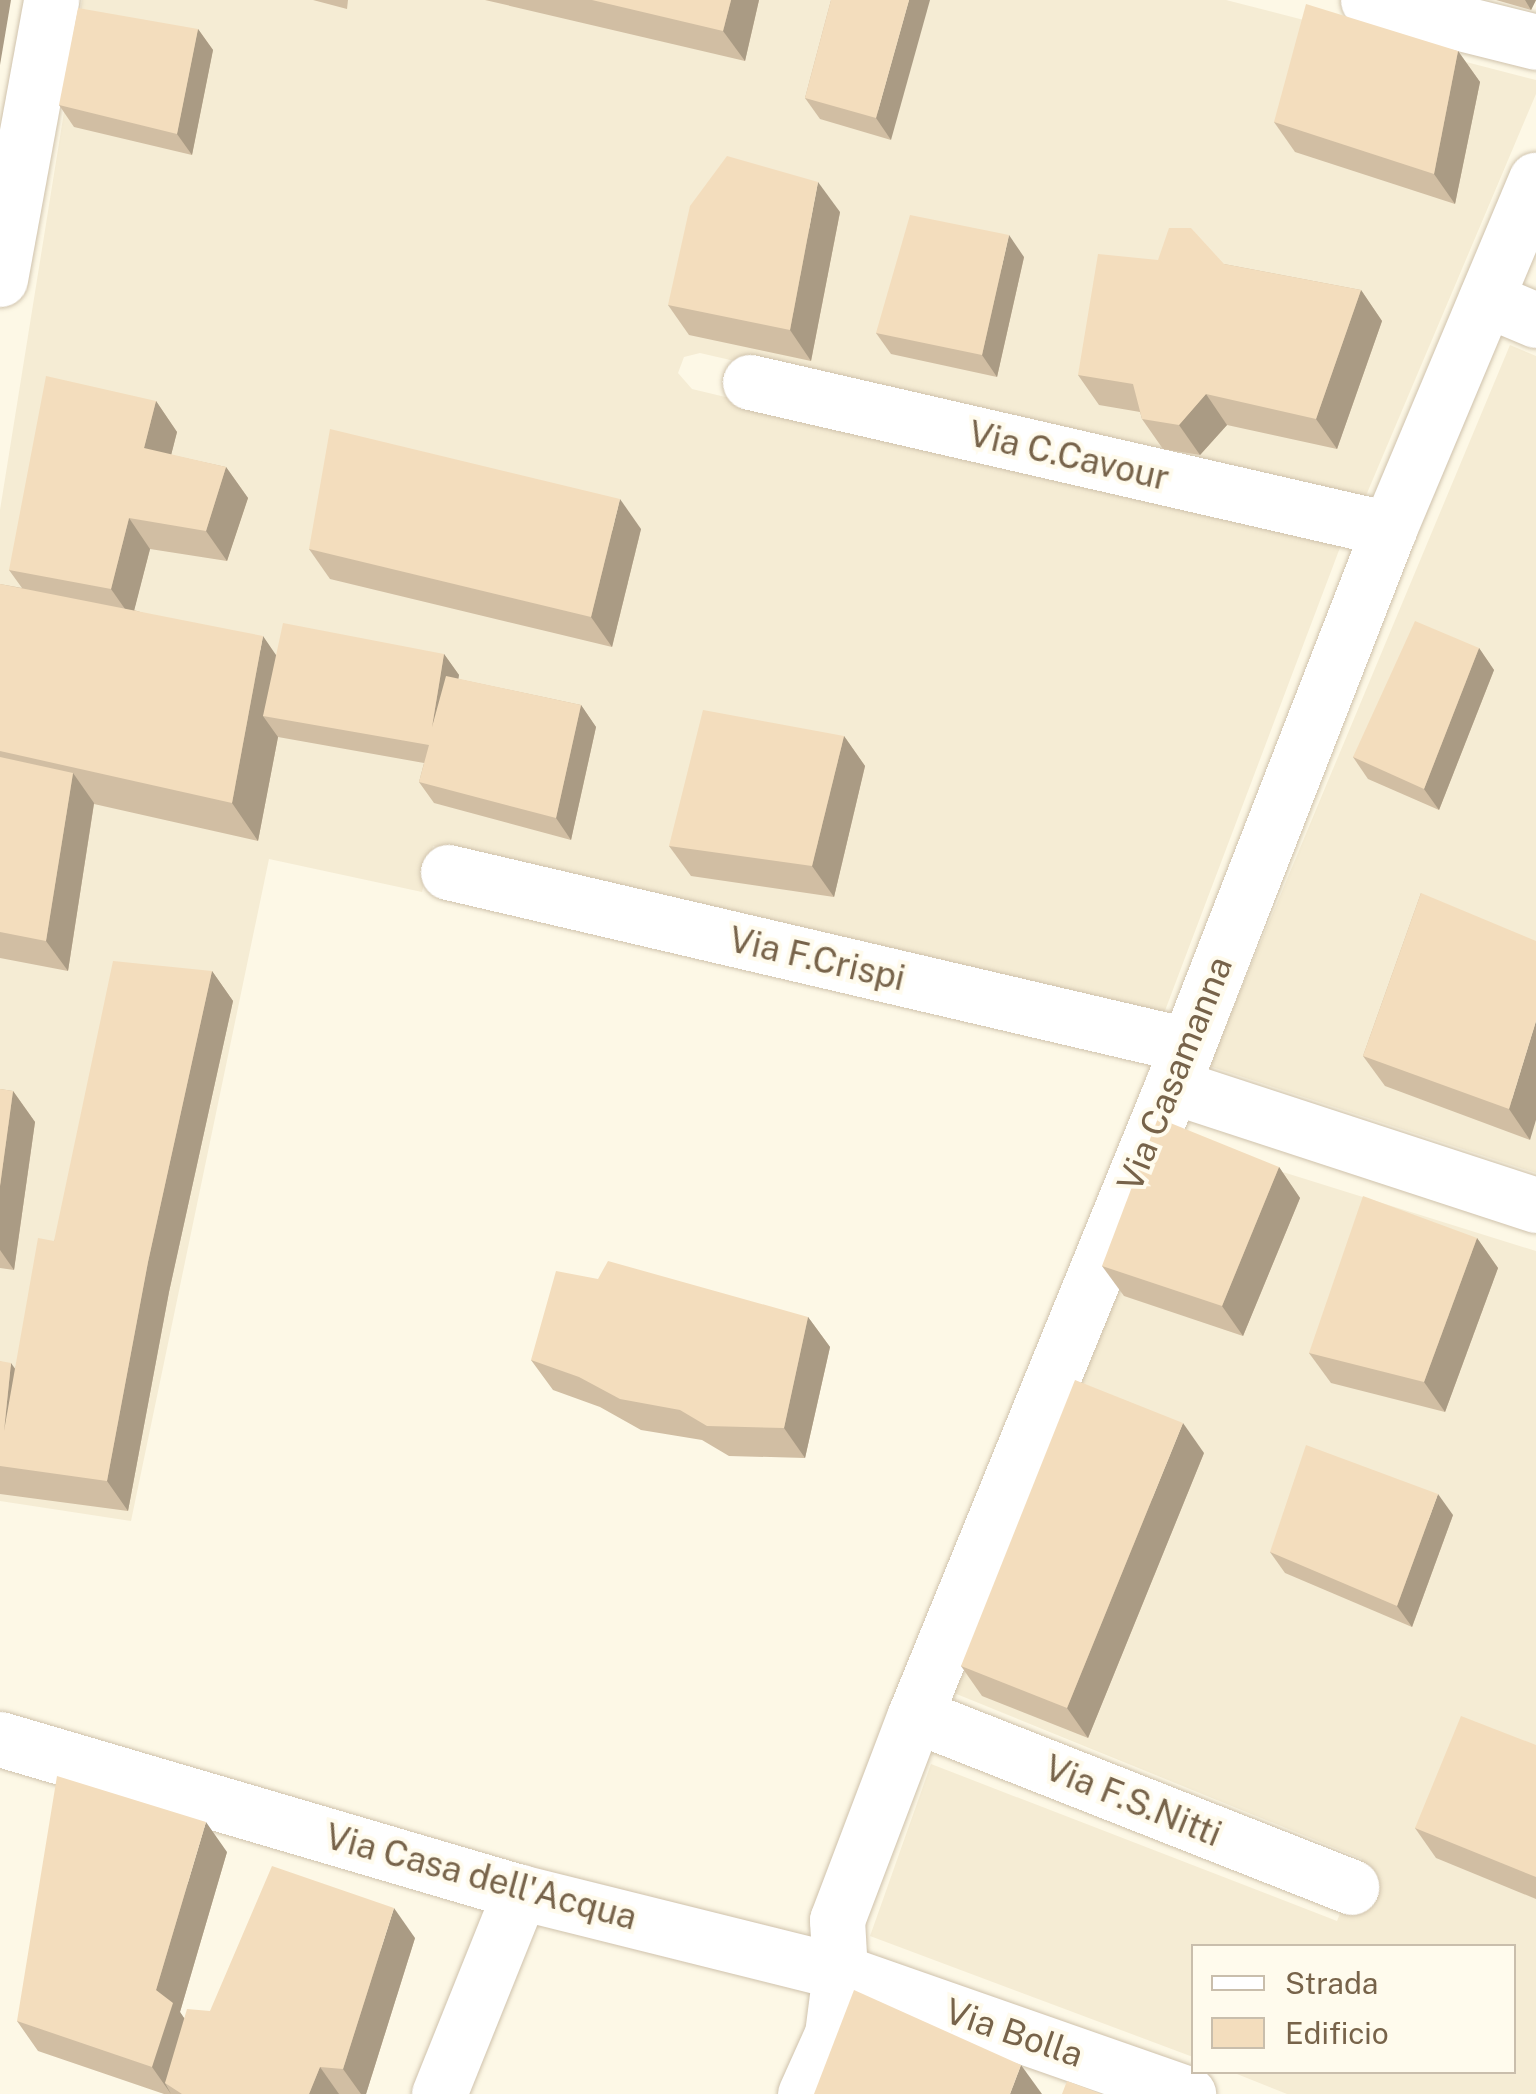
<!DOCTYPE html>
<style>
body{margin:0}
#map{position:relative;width:1536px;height:2094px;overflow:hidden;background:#fdf8e6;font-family:"Public Sans",sans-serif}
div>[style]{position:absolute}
.residential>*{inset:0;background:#f5ecd4}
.roads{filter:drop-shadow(0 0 2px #cfc2ac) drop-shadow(0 0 2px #cfc2ac)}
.minor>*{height:55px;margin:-27.5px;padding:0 27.5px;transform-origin:27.5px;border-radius:27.5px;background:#fff}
.wall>*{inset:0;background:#d1bea3}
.shaded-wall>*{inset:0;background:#aa9b84}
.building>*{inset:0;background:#f3ddbd}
span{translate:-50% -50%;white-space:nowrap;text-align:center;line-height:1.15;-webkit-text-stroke:8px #fffbed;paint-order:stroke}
.street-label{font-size:35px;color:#77634a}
.legend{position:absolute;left:1191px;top:1944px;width:325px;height:130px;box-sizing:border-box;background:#fffbed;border:2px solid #c9beac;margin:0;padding:12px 18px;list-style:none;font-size:30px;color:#77634a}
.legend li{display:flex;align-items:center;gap:20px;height:50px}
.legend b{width:50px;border:2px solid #c9beac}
</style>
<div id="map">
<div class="residential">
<div style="clip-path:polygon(82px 0,1226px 0,1536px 80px,1536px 94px,1362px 505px,700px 353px,684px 357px,678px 373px,692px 389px,1341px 545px,1163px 1016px,433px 846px,422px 892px,269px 859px,131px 1521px,0 1501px,0 510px)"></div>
<div style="clip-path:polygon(1510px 345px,1536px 356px,1536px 1173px,1209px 1066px)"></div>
<div style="clip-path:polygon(1171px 1137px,1536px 1251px,1536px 2094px,1287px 2094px,1232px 2072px,1514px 2072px,1514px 1946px,1194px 1946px,1193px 2057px,870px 1936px,931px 1764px,1337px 1921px,1362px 1859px,954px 1693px)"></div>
</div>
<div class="roads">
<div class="minor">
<div style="left:1368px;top:0;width:173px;rotate:14deg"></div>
<div style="left:0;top:279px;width:284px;rotate:-79.6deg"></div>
<div style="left:1486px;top:299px;width:54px;rotate:22.8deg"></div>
<div style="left:750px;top:382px;width:656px;rotate:12.96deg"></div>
<div style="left:448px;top:872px;width:759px;rotate:13.18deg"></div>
<div style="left:1172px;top:1086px;width:383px;rotate:18.1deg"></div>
<div style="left:915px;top:1715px;width:469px;rotate:21.5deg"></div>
<div style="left:0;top:1739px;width:542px;rotate:16.4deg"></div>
<div style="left:520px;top:1892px;width:330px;rotate:14deg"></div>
<div style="left:840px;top:1972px;width:369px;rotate:19.3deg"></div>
<div style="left:439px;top:2094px;width:218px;rotate:-68.1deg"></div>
<div style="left:805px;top:2094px;width:66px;rotate:-65.8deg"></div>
<div style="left:832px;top:2034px;width:63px;rotate:-82.6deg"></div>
<div style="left:840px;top:1972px;width:52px;rotate:-93.3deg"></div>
<div style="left:837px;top:1920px;width:219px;rotate:-69.2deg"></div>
<div style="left:915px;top:1715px;width:679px;rotate:-67.78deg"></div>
<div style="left:1172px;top:1086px;width:598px;rotate:-68.71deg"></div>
<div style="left:1389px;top:529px;width:379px;rotate:-67.2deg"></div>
</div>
</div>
<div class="wall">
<div style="clip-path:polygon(313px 0,348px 0,347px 9px)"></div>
<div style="clip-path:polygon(485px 0,759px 0,745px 61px)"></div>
<div style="clip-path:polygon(831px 0,891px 140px,820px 119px,805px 98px)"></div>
<div style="clip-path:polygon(1496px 0,1536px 0,1531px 10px)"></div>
<div style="clip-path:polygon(198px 29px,213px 50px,192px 155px,74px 127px,59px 105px)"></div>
<div style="clip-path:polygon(1458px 51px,1480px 82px,1455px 204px,1295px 152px,1274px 122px)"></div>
<div style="clip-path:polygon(840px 212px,811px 361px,689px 335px,668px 305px)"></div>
<div style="clip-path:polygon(1024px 257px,997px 377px,891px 354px,876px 333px)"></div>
<div style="clip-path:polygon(1158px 260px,1224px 264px,1361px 290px,1382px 321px,1337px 449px,1227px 425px,1200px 455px,1163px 449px,1142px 419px,1140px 412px,1099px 405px,1078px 375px)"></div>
<div style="clip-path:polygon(156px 401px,177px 432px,171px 455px,226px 467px,248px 498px,227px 561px,150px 549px,134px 610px,276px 655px,444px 654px,459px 675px,458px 679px,581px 705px,596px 727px,571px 840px,434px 803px,419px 782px,424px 763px,278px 737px,258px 841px,94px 804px,68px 971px,0 958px,0 584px,22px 588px,9px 570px)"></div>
<div style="clip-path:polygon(641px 529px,612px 647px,330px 579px,309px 549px)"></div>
<div style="clip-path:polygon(1479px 648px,1494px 670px,1439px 810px,1368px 779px,1353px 757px)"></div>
<div style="clip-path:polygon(844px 736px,865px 766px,834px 897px,691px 876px,669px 846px)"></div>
<div style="clip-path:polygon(1421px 893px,1530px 1140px,1385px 1086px,1363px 1056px)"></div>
<div style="clip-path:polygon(212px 971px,233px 1001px,169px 1292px,128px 1511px,0 1494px,0 1361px,15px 1369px,54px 1241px)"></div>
<div style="clip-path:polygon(0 1089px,13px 1091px,35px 1122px,14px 1270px,0 1268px)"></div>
<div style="clip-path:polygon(1279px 1167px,1300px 1198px,1243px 1336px,1124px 1296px,1102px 1266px)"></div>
<div style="clip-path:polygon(1477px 1238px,1498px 1268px,1445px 1412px,1331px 1383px,1309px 1353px)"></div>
<div style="clip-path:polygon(808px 1317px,830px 1347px,805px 1458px,729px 1456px,702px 1440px,641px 1430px,600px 1407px,553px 1390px,531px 1360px)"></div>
<div style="clip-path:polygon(1204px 1453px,1088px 1738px,982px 1696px,961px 1666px)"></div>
<div style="clip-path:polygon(1453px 1515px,1412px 1627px,1285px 1573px,1270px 1552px)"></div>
<div style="clip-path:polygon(1536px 1745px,1536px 1899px,1436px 1858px,1415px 1828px)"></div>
<div style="clip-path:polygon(227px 1852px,180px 2012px,184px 2018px,210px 2011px,415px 1938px,366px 2094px,164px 2094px,38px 2051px,17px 2021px)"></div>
</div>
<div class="shaded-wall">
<div style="clip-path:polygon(0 0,11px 0,0 65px)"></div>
<div style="clip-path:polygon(731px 0,759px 0,745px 61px,723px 31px)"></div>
<div style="clip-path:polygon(909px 0,930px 0,891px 140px,876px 118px)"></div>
<div style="clip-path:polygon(1525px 0,1536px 0,1531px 10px)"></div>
<div style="clip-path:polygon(198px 29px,213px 50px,192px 155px,177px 134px)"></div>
<div style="clip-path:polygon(1458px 51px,1480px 82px,1455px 204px,1434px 174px)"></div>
<div style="clip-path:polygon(818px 182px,840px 212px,811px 361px,790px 330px)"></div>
<div style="clip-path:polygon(1009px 235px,1024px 257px,997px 377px,982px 355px)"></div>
<div style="clip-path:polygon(1361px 290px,1382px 321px,1337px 449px,1316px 419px)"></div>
<div style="clip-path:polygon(1206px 394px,1227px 425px,1200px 455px,1179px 425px)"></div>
<div style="clip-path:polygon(156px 401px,177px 432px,165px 479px,144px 448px)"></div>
<div style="clip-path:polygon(226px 467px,248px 498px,227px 561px,206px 531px)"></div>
<div style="clip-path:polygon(620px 499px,641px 529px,612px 647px,591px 617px)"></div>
<div style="clip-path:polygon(129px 518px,150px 549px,132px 619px,111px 589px)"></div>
<div style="clip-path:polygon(263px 636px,289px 674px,263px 716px,278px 737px,258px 841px,232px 803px)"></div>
<div style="clip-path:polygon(1479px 648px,1494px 670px,1439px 810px,1424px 789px)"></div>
<div style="clip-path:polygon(444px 654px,459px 675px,447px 748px,432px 727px)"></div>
<div style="clip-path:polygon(581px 705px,596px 727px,571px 840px,556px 818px)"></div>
<div style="clip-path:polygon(844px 736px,865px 766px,834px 897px,812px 866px)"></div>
<div style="clip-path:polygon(73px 773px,94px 803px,68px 971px,46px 941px)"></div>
<div style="clip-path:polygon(212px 971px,233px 1001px,169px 1292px,128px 1511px,107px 1481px,148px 1262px)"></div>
<div style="clip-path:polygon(1536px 1021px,1536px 1120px,1530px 1140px,1509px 1109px)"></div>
<div style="clip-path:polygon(13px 1091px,35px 1122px,14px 1270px,0 1250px,0 1186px)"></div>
<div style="clip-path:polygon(1279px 1167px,1300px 1198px,1243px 1336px,1222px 1306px)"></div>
<div style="clip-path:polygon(1477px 1238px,1498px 1268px,1445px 1412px,1424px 1382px)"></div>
<div style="clip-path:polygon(808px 1317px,830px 1347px,805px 1458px,784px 1428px)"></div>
<div style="clip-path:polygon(11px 1363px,32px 1393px,4px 1431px)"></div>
<div style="clip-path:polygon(1183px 1423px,1204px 1453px,1088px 1738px,1067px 1708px)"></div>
<div style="clip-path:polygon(1438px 1494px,1453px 1515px,1412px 1627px,1397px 1606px)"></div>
<div style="clip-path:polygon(206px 1822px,227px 1852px,180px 2012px,194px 2033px,165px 2083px,171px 2094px,152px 2067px,156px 1990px)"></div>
<div style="clip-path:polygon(394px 1908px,415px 1938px,366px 2094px,361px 2094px,343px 2069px)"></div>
<div style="clip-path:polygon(1021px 2065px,1042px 2094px,1010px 2094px)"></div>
<div style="clip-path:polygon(320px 2067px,339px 2094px,309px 2094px)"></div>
</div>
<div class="building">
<div style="clip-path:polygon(592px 0,731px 0,723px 31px)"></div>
<div style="clip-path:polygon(831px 0,909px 0,876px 118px,805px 98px)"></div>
<div style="clip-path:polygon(1306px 4px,1458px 51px,1434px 174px,1274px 122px)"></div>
<div style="clip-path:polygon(78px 8px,198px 29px,177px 134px,59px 105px)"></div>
<div style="clip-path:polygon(727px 156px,818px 182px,790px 330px,668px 305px,690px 206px)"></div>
<div style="clip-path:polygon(910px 215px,1009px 235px,982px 355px,876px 333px)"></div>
<div style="clip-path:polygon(1169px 228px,1191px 228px,1224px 264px,1361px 290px,1316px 419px,1206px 394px,1179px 425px,1142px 419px,1133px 384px,1078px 375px,1098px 254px,1158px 260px)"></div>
<div style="clip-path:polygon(46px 376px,156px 401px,144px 448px,226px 467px,206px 531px,129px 518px,111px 589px,9px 570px)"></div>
<div style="clip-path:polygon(330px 429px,620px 499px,591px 617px,309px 549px)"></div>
<div style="clip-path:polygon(0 584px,263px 636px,232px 803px,0 751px)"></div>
<div style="clip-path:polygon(1415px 621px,1479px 648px,1424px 789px,1353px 757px)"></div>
<div style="clip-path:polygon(283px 623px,444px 654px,432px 727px,446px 676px,581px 705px,556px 818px,419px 782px,429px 745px,263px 716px)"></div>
<div style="clip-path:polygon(703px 710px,844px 736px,812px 866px,669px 846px)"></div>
<div style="clip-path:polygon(0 757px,73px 773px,46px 941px,0 932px)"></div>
<div style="clip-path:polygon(1421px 893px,1536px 941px,1536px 1021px,1509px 1109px,1363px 1056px)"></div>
<div style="clip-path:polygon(113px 961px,212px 971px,148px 1262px,107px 1481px,0 1466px,0 1361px,11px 1363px,4px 1431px,38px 1238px,54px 1241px)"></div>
<div style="clip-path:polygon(0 1089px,13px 1091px,0 1186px)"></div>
<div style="clip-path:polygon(1158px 1118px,1279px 1167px,1222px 1306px,1102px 1266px)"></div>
<div style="clip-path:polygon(1363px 1196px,1477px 1238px,1424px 1382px,1309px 1353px)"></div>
<div style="clip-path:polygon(608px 1261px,808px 1317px,784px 1428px,707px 1426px,680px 1410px,620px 1399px,579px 1377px,531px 1360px,556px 1271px,598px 1279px)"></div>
<div style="clip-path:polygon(1075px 1380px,1183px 1423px,1067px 1708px,961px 1666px)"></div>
<div style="clip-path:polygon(1306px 1445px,1438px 1494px,1397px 1606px,1270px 1552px)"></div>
<div style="clip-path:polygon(1461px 1716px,1536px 1745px,1536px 1877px,1415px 1828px)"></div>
<div style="clip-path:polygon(57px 1776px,206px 1822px,156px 1990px,173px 2003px,152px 2067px,17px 2021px)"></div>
<div style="clip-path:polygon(272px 1866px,394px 1908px,343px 2069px,320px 2067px,309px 2094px,182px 2094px,165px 2083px,187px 2009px,210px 2011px)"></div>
<div style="clip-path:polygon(854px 1990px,1021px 2065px,1010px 2094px,814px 2094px)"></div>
<div style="clip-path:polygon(1067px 2081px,1101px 2094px,1062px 2094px)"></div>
</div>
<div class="street-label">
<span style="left:1069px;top:456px;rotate:13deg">Via C.Cavour</span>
<span style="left:817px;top:959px;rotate:13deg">Via F.Crispi</span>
<span style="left:1175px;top:1074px;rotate:-68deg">Via Casamanna</span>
<span style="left:1133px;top:1801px;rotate:22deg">Via F.S.Nitti</span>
<span style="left:481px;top:1877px;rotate:15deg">Via Casa dell'Acqua</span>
<span style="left:1014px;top:2033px;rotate:19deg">Via Bolla</span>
</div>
<ul class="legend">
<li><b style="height:12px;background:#fff"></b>Strada</li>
<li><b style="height:28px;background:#f3ddbd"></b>Edificio</li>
</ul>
</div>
